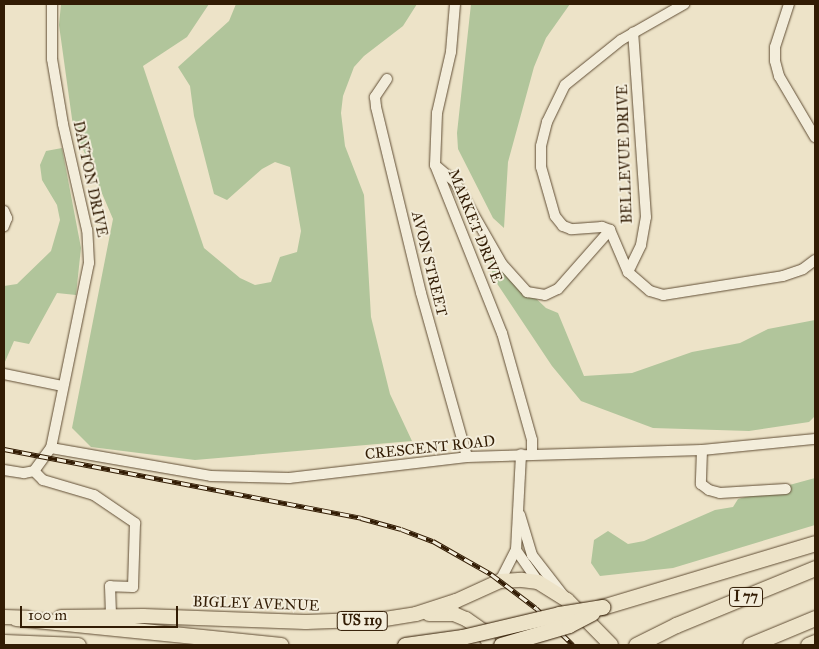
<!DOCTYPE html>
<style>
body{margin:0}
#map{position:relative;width:819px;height:649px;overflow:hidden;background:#ede3c8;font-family:"IM FELL Great Primer",serif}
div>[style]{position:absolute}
.green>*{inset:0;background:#b1c59b}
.roads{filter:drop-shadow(0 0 1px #614e35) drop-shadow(0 0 1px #614e35)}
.minor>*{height:10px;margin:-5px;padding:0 5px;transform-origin:5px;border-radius:5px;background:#f3eddb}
.major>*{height:14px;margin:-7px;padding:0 7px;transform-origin:7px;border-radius:7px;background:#ede3c8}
.highway>*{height:15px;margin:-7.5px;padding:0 7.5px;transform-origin:7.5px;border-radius:7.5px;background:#ede3c8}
.rail>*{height:5px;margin-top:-2.5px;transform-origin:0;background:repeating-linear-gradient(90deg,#f3eddb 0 9px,#321c04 0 18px);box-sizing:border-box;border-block:1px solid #321c04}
.bridges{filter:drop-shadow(0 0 1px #321c04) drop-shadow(0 0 1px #321c04)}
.highway-bridge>*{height:15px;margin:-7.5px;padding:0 7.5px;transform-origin:7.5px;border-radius:7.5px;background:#ede3c8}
span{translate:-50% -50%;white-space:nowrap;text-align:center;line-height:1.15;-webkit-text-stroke:4px #f3eddb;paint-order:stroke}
.shield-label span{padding:1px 4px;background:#f3eddb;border:1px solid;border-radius:4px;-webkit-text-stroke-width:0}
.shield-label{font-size:14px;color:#321c04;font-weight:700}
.street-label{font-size:15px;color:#321c04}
.frame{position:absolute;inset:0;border:5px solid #321c04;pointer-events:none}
.scale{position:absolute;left:20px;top:606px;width:158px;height:22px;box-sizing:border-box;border:2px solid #321c04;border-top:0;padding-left:6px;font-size:15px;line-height:18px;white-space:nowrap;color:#321c04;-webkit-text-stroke:4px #f3eddb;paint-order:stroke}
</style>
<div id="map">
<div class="green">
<div style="clip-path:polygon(61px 4px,209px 4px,187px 37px,143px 66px,204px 248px,240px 278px,255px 285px,271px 282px,280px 257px,297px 252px,301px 231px,290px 167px,275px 162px,262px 169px,227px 200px,214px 194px,194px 116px,190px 86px,178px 67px,229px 21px,236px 4px,417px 4px,403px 26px,364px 56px,354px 67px,343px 96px,341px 113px,345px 146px,364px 195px,371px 317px,390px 394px,412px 441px,195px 460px,91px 447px,72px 428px,113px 219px,73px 126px,59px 25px)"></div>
<div style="clip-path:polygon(471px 4px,570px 4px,546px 38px,534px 67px,508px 162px,504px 228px,493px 218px,458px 149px,457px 133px)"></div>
<div style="clip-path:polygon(62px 148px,81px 248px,76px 295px,57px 293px,29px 344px,14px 341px,4px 364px,4px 286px,17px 284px,51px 251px,60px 220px,57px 205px,42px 180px,40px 165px,46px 151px)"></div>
<div style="clip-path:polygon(487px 252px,546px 308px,558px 313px,584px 376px,632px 373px,692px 352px,740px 343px,768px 329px,815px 320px,815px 416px,809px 422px,749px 431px,653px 428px,581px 401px,552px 366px,494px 279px)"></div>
<div style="clip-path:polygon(815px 478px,815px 525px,673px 568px,600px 576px,591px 563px,594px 540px,608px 531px,628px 544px,644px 541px,715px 510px,733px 507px,738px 499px)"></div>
</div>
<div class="roads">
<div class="minor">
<div style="left:455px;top:4px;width:48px;rotate:94.8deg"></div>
<div style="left:451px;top:52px;width:63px;rotate:102.9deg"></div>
<div style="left:437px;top:113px;width:52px;rotate:92.2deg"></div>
<div style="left:435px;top:165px;width:181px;rotate:68.3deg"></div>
<div style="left:502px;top:333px;width:111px;rotate:74.3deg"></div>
<div style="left:532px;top:440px;width:14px;rotate:90deg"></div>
<div style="left:789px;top:4px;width:45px;rotate:108deg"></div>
<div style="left:775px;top:47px;width:14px;rotate:90deg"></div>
<div style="left:775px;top:61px;width:16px;rotate:75deg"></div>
<div style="left:779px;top:76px;width:71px;rotate:59.5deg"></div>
<div style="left:387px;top:79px;width:22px;rotate:124deg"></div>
<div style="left:375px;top:97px;width:10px;rotate:84deg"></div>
<div style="left:376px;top:107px;width:191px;rotate:76.4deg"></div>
<div style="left:421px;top:293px;width:170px;rotate:74.3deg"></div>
<div style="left:435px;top:165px;width:26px;rotate:40deg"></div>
<div style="left:455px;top:182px;width:95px;rotate:60.2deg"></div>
<div style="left:502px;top:264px;width:38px;rotate:48deg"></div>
<div style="left:527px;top:292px;width:18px;rotate:9deg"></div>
<div style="left:545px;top:295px;width:14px;rotate:-25deg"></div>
<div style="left:558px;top:289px;width:79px;rotate:-48.6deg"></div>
<div style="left:610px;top:230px;width:46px;rotate:66.8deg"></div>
<div style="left:628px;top:272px;width:29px;rotate:41deg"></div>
<div style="left:650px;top:291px;width:14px;rotate:17deg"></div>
<div style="left:663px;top:295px;width:121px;rotate:-9deg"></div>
<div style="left:783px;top:276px;width:21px;rotate:-19deg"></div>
<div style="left:803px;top:269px;width:15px;rotate:-37deg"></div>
<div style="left:4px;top:211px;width:8px;rotate:67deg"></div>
<div style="left:7px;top:218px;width:9px;rotate:111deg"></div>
<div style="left:610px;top:230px;width:9px;rotate:-159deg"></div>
<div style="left:602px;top:227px;width:31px;rotate:176deg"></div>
<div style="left:571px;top:229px;width:9px;rotate:-159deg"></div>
<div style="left:563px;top:226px;width:13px;rotate:-129deg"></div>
<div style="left:555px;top:216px;width:51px;rotate:-105.9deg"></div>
<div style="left:541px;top:167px;width:21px;rotate:-90deg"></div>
<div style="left:541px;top:146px;width:25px;rotate:-76deg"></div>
<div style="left:547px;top:122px;width:41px;rotate:-64.1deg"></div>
<div style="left:565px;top:85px;width:72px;rotate:-38.8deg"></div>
<div style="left:621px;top:40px;width:73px;rotate:-29.7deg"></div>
<div style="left:628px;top:272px;width:30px;rotate:-64deg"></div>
<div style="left:641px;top:245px;width:28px;rotate:-80deg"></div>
<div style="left:646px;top:217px;width:185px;rotate:-94deg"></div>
<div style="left:4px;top:374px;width:59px;rotate:11.7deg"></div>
<div style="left:51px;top:448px;width:162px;rotate:9.9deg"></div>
<div style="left:211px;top:476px;width:78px;rotate:1.5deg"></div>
<div style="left:289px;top:478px;width:179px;rotate:-6.7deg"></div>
<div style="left:467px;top:457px;width:235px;rotate:-1.7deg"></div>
<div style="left:702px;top:450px;width:114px;rotate:-5.6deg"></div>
<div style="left:702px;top:450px;width:34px;rotate:92deg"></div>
<div style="left:701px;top:484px;width:10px;rotate:37deg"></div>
<div style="left:709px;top:490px;width:11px;rotate:15deg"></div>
<div style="left:720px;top:493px;width:66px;rotate:-3.5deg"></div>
<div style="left:4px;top:470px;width:20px;rotate:9deg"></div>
<div style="left:24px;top:473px;width:10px;rotate:-11deg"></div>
<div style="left:34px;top:471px;width:29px;rotate:-54deg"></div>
<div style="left:51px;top:448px;width:189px;rotate:-78.4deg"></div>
<div style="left:89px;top:263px;width:33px;rotate:-93deg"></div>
<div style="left:87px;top:230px;width:109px;rotate:-102.8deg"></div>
<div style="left:63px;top:124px;width:66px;rotate:-99.6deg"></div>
<div style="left:52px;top:59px;width:55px;rotate:-90deg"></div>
<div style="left:34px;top:471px;width:13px;rotate:45deg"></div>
<div style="left:43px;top:480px;width:53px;rotate:16.4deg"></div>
<div style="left:94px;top:495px;width:50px;rotate:34.3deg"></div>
<div style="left:135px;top:523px;width:64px;rotate:91.8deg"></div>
<div style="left:133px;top:587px;width:23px;rotate:-178deg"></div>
<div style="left:110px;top:586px;width:30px;rotate:88deg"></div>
<div style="left:520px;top:515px;width:42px;rotate:73.3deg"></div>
<div style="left:532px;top:555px;width:51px;rotate:52.2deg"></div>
<div style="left:516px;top:550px;width:39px;rotate:55deg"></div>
<div style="left:500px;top:581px;width:35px;rotate:-63deg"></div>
<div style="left:516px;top:550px;width:96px;rotate:-87deg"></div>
</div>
<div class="major">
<div style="left:429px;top:614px;width:25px"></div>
<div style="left:454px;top:614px;width:13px;rotate:23deg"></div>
<div style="left:466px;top:619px;width:21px;rotate:35deg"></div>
<div style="left:483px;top:631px;width:16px;rotate:63deg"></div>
<div style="left:4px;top:617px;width:23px;rotate:2deg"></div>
<div style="left:61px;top:617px;width:82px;rotate:-0.7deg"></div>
<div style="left:143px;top:616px;width:163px;rotate:2.1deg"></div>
<div style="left:306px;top:622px;width:79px;rotate:-2.2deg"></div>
<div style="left:385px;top:619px;width:31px;rotate:-9deg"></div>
<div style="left:416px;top:614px;width:42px;rotate:-18deg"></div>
<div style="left:456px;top:601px;width:48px;rotate:-24.4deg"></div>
<div style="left:500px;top:581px;width:22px;rotate:-3deg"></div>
<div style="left:522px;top:580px;width:16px;rotate:7deg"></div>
<div style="left:538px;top:582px;width:34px;rotate:32deg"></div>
<div style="left:567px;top:600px;width:63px;rotate:45.6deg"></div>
</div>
<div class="highway">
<div style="left:602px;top:607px;width:222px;rotate:-16.7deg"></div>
<div style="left:16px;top:618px;width:266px;rotate:5.8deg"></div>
<div style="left:4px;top:642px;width:74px;rotate:2.3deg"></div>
<div style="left:636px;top:645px;width:45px;rotate:-26.6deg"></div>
<div style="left:676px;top:625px;width:150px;rotate:-22.3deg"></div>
<div style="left:750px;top:645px;width:70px;rotate:-22.6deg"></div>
<div style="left:808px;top:645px;width:8px;rotate:-23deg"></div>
</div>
</div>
<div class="rail">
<div style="left:4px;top:449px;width:364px;rotate:10.9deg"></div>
<div style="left:361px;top:518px;width:41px;rotate:15.4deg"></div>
<div style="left:401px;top:529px;width:34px;rotate:21deg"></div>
<div style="left:433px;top:541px;width:67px;rotate:29.6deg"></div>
<div style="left:491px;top:574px;width:56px;rotate:37.1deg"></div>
<div style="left:536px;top:608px;width:52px;rotate:45deg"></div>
</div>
<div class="bridges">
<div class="highway-bridge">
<div style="left:405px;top:645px;width:58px;rotate:-8deg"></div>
<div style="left:462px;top:637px;width:100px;rotate:-13.3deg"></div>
<div style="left:559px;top:614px;width:44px;rotate:-9.2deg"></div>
<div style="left:501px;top:645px;width:71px;rotate:-16.4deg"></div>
<div style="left:569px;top:625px;width:26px;rotate:-28deg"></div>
</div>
</div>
<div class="shield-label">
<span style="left:746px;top:597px">I 77</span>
<span style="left:362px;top:621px">US 119</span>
</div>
<div class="street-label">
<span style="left:625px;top:154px;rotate:-92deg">BELLEVUE DRIVE</span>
<span style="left:90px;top:179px;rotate:78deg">DAYTON DRIVE</span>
<span style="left:475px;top:226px;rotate:68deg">MARKET DRIVE</span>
<span style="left:429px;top:264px;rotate:76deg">AVON STREET</span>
<span style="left:430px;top:448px;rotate:-6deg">CRESCENT ROAD</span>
<span style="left:256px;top:604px;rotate:2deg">BIGLEY AVENUE</span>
</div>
<div class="frame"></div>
<div class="scale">100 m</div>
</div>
